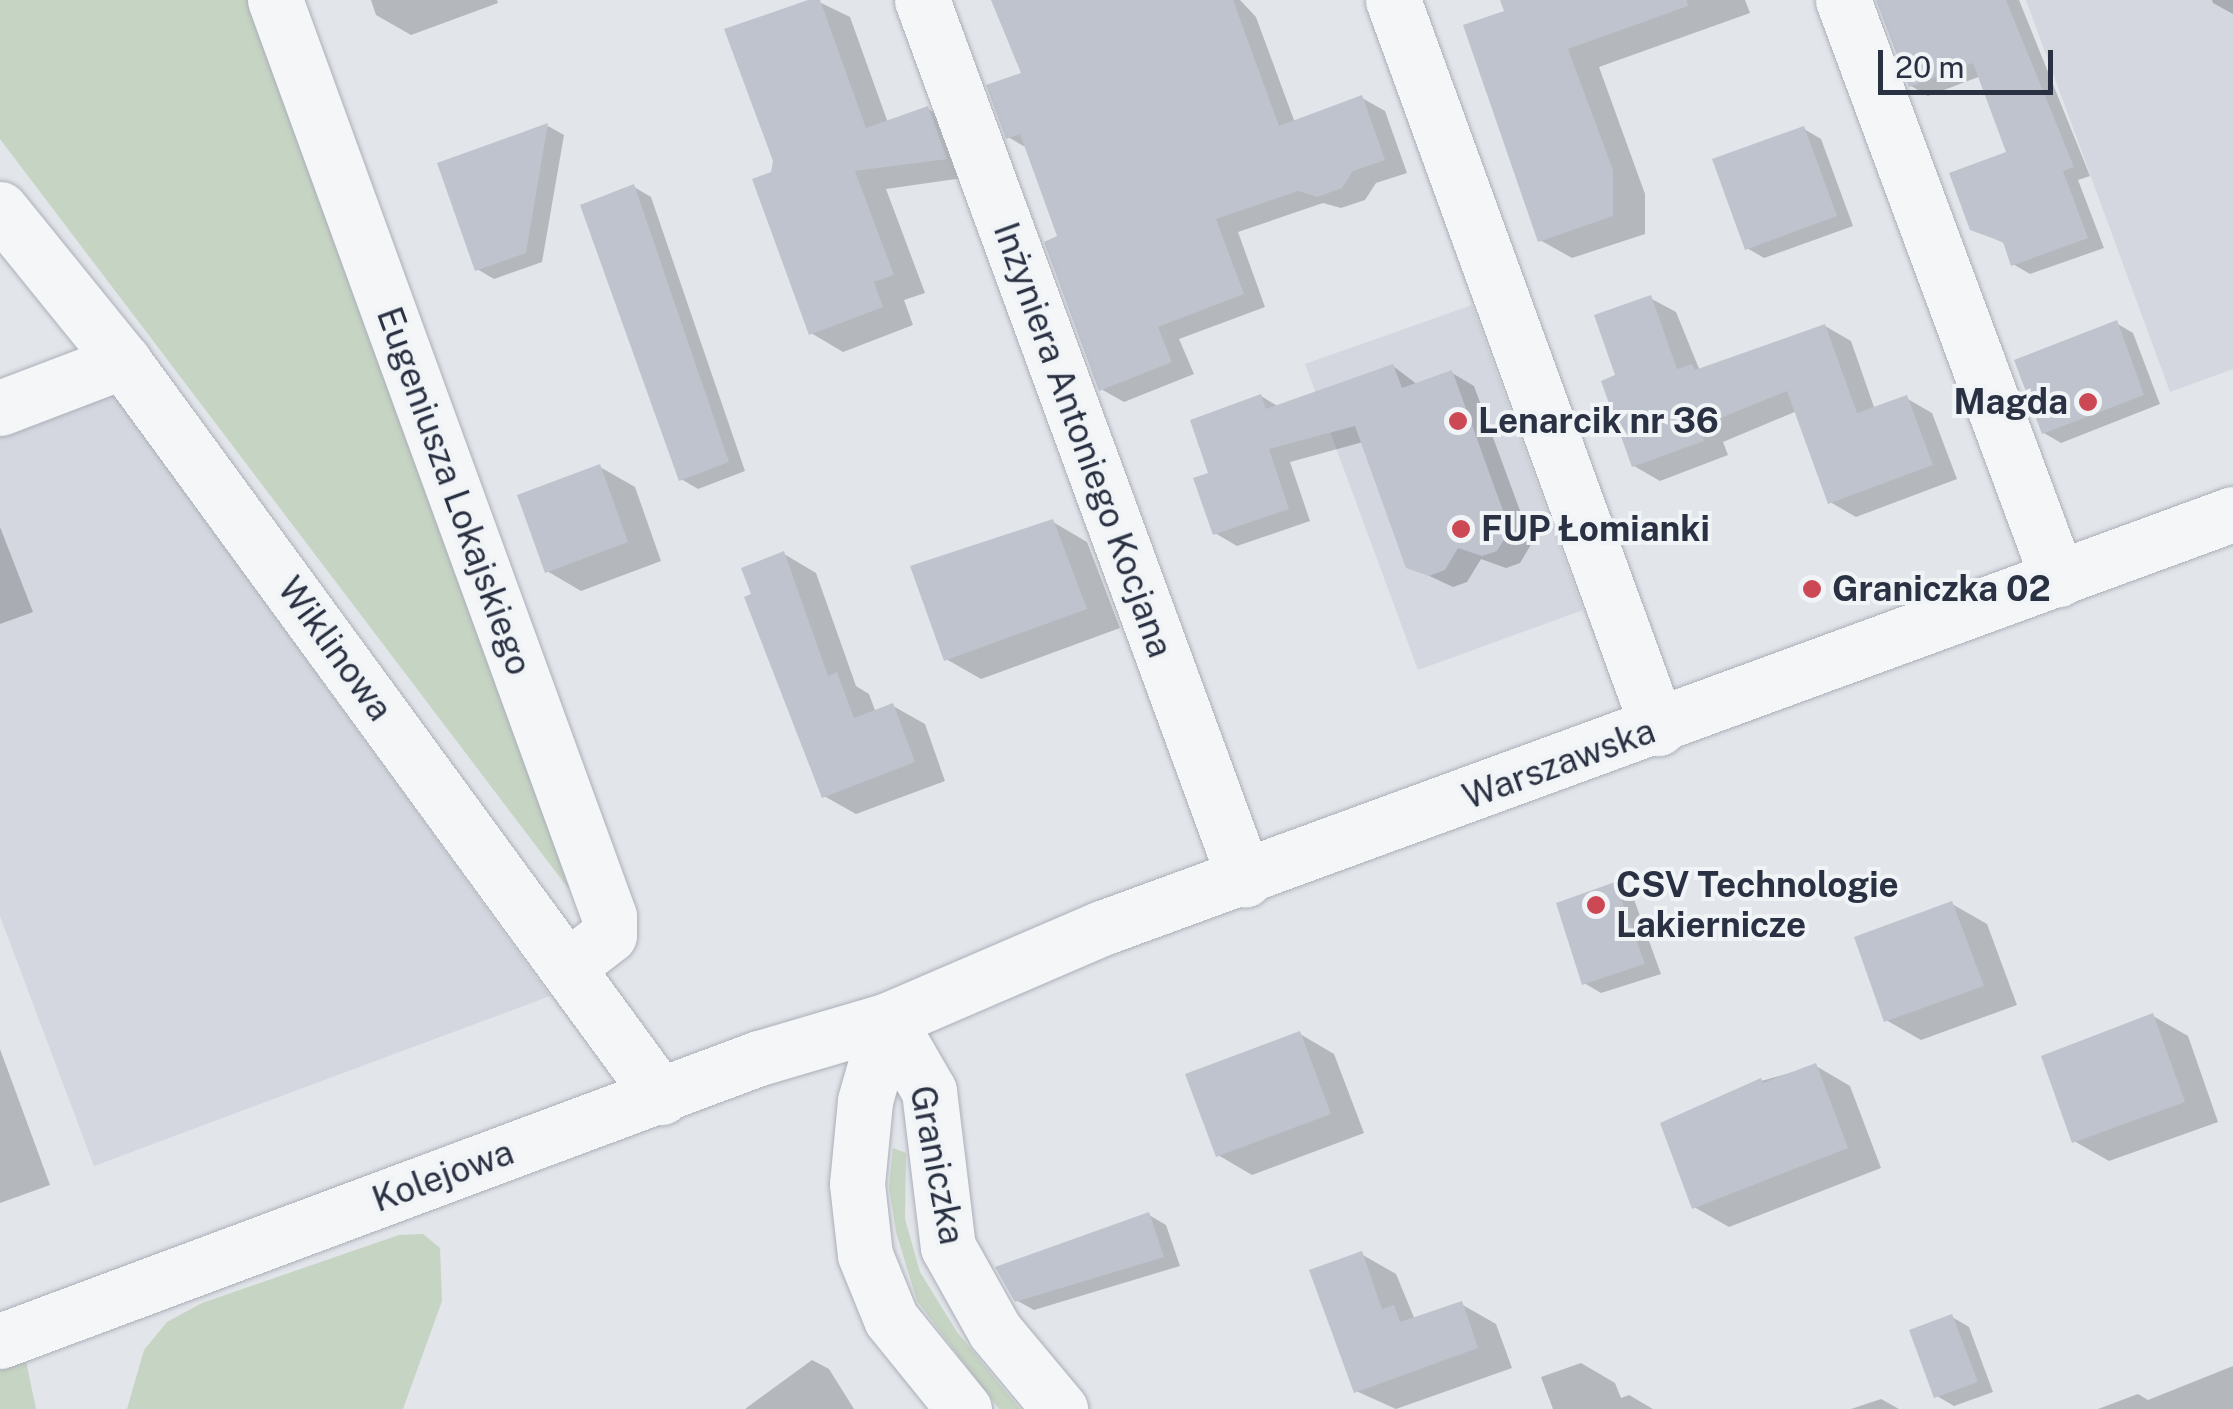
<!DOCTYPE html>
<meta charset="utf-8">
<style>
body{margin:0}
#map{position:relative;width:2233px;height:1409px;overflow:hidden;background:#e2e5ea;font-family:"Public Sans",sans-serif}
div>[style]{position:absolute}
.built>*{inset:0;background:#d4d7df}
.green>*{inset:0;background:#c6d4c3}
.shadow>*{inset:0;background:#0003}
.building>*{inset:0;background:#bfc3cd}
.roads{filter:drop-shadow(0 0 2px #abafb8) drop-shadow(0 0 2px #abafb8)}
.minor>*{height:55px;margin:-27.5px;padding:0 27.5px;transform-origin:27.5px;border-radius:27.5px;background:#f4f6f8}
.dots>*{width:28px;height:28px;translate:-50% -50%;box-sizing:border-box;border:5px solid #f1f4f7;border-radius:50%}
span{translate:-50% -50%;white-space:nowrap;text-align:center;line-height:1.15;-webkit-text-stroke:8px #f1f4f7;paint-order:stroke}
.poi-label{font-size:35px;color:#2a3142;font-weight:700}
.right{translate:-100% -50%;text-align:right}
.left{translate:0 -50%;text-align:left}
.street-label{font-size:35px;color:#2a3142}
.scale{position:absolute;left:1878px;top:50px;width:175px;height:45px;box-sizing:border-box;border:5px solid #2a3142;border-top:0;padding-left:12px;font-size:30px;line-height:35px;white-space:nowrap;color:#2a3142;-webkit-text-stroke:8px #f1f4f7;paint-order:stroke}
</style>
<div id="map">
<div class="built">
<div style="clip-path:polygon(2026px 0,2233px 0,2233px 369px,2170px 392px)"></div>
<div style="clip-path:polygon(1472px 305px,1583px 610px,1418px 670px,1305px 364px)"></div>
<div style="clip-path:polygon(112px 391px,550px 996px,94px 1166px,0 916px,0 435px)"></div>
</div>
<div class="green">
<div style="clip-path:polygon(0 0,249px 0,582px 882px,568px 888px,0 139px)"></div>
<div style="clip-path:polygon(893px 1148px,906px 1153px,905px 1219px,920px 1272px,957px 1332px,1020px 1409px,999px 1409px,917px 1301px,896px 1232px,889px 1187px)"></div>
<div style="clip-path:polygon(423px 1234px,440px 1248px,442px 1301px,403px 1409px,127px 1409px,144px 1350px,167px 1322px,202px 1303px,399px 1235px)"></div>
<div style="clip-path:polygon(26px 1361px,36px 1409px,0 1409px,0 1369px)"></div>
</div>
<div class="shadow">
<div style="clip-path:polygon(371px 0,497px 0,498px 3px,411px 35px,376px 15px)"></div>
<div style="clip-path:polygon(815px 0,850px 17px,888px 123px,928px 109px,959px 128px,977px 176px,886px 189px,925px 293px,904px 300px,913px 325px,843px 352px,811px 333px,773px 174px)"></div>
<div style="clip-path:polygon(998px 0,1240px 0,1256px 17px,1295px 123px,1362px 98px,1385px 111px,1407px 173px,1376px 183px,1365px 200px,1341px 208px,1323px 203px,1238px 232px,1265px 307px,1179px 339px,1194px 374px,1124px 402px,1101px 389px,1060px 238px,1027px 148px,1008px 137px,1024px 74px)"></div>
<div style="clip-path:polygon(1513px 0,1745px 0,1750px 13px,1599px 67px,1645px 194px,1645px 234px,1572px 258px,1540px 240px,1507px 13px)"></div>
<div style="clip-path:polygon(1879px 0,2019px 0,2090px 176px,2078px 180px,2104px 248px,2030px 274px,2013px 264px,2006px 244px,1972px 228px,2009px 154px,1981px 76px,1928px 96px,1911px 86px)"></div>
<div style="clip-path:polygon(2212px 0,2233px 0,2233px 14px,2213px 3px)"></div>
<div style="clip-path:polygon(548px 126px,564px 135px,542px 262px,494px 279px,477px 269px)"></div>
<div style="clip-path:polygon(1804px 129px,1821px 139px,1853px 226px,1764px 258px,1747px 248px)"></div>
<div style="clip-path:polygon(634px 187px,651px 197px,745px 471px,698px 489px,681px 479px)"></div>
<div style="clip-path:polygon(1650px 298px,1676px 312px,1700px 371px,1825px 326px,1851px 341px,1875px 410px,1906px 398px,1932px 413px,1957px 479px,1856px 517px,1830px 502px,1797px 411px,1723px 442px,1728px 455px,1660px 481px,1634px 466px,1618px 377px)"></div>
<div style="clip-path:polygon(2116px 323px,2133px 333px,2160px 404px,2061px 443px,2044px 433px)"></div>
<div style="clip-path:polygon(1393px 366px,1418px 385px,1452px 373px,1474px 386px,1532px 543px,1520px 563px,1506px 568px,1481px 559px,1467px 582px,1453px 587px,1408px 566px,1363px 442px,1290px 462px,1310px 521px,1237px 546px,1215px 533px,1211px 474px,1261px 396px,1279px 407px)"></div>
<div style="clip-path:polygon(600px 467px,635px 487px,661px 561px,581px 591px,547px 571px)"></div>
<div style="clip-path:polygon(1053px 522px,1087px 542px,1120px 628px,981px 679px,946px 659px)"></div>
<div style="clip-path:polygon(0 527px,33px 612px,0 624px)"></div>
<div style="clip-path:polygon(784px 554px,816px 573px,856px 686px,869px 694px,876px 713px,893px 706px,925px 724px,945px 781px,856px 814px,824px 796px)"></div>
<div style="clip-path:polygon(1615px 885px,1632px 894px,1661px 974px,1601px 993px,1584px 983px)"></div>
<div style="clip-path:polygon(1952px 904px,1987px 924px,2017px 1005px,1921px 1040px,1886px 1020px)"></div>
<div style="clip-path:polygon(2153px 1016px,2188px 1036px,2218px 1122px,2109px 1161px,2074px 1141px)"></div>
<div style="clip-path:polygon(1300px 1034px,1334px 1054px,1364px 1133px,1252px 1175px,1218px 1155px)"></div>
<div style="clip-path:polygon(0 1049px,50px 1185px,0 1203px)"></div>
<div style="clip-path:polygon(1816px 1066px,1850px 1086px,1881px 1168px,1729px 1227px,1694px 1207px,1761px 1081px)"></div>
<div style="clip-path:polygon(1149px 1215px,1166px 1225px,1180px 1266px,1034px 1310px,1016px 1300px)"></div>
<div style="clip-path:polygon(1361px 1254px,1396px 1274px,1415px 1320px,1461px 1304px,1496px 1324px,1512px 1368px,1396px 1409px,1356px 1391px)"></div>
<div style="clip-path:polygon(1952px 1317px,1969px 1327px,1993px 1392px,1954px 1406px,1937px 1396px)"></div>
<div style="clip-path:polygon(812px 1360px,829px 1369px,854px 1409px,745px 1409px)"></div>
<div style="clip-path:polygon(1581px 1363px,1615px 1383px,1621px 1398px,1629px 1395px,1653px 1409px,1553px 1409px,1541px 1377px)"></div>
<div style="clip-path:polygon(2233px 1366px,2233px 1409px,2098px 1409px,2138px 1394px,2148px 1400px)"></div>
<div style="clip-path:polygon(1881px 1399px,1899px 1409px,1851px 1409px)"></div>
</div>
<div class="building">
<div style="clip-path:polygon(808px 0,820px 0,866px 128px,928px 106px,947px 159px,855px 171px,894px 275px,874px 282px,883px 307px,809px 335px,752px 179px,771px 172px,773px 161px,724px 29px)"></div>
<div style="clip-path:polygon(991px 0,1233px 0,1279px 126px,1362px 95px,1385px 160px,1353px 171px,1342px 188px,1317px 197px,1298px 191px,1216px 219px,1244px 294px,1158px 327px,1172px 362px,1099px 391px,1044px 242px,1057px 236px,1020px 134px,1006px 139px,986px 85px,1021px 73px)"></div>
<div style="clip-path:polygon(1500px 0,1687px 0,1688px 6px,1568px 49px,1613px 170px,1613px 216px,1538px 242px,1463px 25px,1504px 11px)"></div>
<div style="clip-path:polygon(1876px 0,2006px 0,2074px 167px,2063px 171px,2088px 238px,2011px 266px,2003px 242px,1970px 230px,1949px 173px,2006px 152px,1973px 63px,1909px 87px)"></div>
<div style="clip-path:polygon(548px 123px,526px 253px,475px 271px,437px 163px)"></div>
<div style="clip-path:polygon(1804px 126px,1837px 216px,1745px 250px,1712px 159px)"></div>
<div style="clip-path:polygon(634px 184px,729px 462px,679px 481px,580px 205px)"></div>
<div style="clip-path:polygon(1651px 295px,1677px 369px,1692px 364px,1695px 370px,1825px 324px,1857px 413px,1907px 395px,1933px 465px,1828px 504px,1787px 391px,1699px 427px,1704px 441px,1632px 467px,1601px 381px,1615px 375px,1594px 315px)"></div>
<div style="clip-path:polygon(2117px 320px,2144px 395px,2042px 434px,2014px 360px)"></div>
<div style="clip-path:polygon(1393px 364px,1402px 388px,1452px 370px,1510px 530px,1497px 551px,1482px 556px,1458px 548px,1445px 570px,1429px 576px,1406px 568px,1355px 426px,1269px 449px,1289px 509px,1213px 535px,1193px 478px,1208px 473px,1190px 420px,1261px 394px,1266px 409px)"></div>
<div style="clip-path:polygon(600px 464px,628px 542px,545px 573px,517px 495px)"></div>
<div style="clip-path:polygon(1053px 519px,1087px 609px,944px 661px,910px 566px)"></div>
<div style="clip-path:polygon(784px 551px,828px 676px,837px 672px,854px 718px,893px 703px,915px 762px,822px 798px,744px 597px,751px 594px,741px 568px)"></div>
<div style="clip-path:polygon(1615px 882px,1645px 964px,1582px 985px,1556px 903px)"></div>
<div style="clip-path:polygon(1952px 901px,1984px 986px,1884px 1022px,1854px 937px)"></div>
<div style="clip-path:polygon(2153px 1013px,2185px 1102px,2072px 1143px,2041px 1056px)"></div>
<div style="clip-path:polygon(1300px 1031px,1331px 1114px,1216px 1157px,1185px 1074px)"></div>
<div style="clip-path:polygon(1816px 1063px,1848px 1148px,1692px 1209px,1660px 1123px,1761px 1078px,1763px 1083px)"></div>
<div style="clip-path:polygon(1149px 1212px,1164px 1257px,1015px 1302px,995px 1267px)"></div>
<div style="clip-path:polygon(1362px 1251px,1382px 1309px,1394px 1305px,1400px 1322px,1462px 1301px,1478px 1348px,1354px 1393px,1309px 1270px)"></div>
<div style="clip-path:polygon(1952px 1314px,1978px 1382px,1934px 1398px,1909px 1330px)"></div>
</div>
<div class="roads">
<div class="minor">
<div style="left:275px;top:0;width:975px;rotate:69.97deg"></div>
<div style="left:609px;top:916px;width:19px;rotate:90deg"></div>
<div style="left:609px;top:935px;width:51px;rotate:142.2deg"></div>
<div style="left:922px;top:0;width:937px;rotate:69.84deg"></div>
<div style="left:1393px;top:0;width:775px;rotate:70deg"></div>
<div style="left:1843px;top:0;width:618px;rotate:69.63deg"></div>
<div style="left:0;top:209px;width:196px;rotate:51deg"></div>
<div style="left:123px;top:361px;width:912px;rotate:53.83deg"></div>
<div style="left:0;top:408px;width:132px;rotate:-20.9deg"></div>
<div style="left:888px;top:1020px;width:82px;rotate:60deg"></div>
<div style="left:929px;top:1091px;width:157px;rotate:83.1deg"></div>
<div style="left:948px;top:1247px;width:96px;rotate:60.8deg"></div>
<div style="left:995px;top:1331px;width:102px;rotate:50.2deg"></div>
<div style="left:888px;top:1020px;width:84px;rotate:105.9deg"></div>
<div style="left:865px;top:1101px;width:83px;rotate:95.5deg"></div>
<div style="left:857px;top:1184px;width:71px;rotate:83.6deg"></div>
<div style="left:865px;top:1255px;width:69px;rotate:67.9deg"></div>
<div style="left:891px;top:1319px;width:116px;rotate:51deg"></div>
<div style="left:0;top:1341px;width:810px;rotate:-20.45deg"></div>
<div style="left:759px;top:1058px;width:134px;rotate:-16.4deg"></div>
<div style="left:888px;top:1020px;width:233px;rotate:-23.3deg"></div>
<div style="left:1102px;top:928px;width:1204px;rotate:-20.11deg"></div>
</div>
</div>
<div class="dots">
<div style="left:2088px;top:402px;background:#cd4855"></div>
<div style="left:1458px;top:421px;background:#cd4855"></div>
<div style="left:1461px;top:529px;background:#cd4855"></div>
<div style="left:1812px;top:589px;background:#cd4855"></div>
<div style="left:1596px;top:905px;background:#cd4855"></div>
</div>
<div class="poi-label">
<span class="right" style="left:2068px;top:402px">Magda</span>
<span class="left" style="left:1478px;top:421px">Lenarcik nr 36</span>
<span class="left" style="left:1481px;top:529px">FUP Łomianki</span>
<span class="left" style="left:1832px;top:589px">Graniczka 02</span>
<span class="left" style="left:1616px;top:905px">CSV Technologie<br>Lakiernicze</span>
</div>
<div class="street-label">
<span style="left:1083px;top:440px;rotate:70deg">Inżyniera Antoniego Kocjana</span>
<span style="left:454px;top:491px;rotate:70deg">Eugeniusza Lokajskiego</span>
<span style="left:335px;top:649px;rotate:54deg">Wiklinowa</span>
<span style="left:1559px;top:764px;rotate:-20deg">Warszawska</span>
<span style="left:937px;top:1165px;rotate:79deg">Graniczka</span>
<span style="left:443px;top:1176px;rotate:-20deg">Kolejowa</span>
</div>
<div class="scale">20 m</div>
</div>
